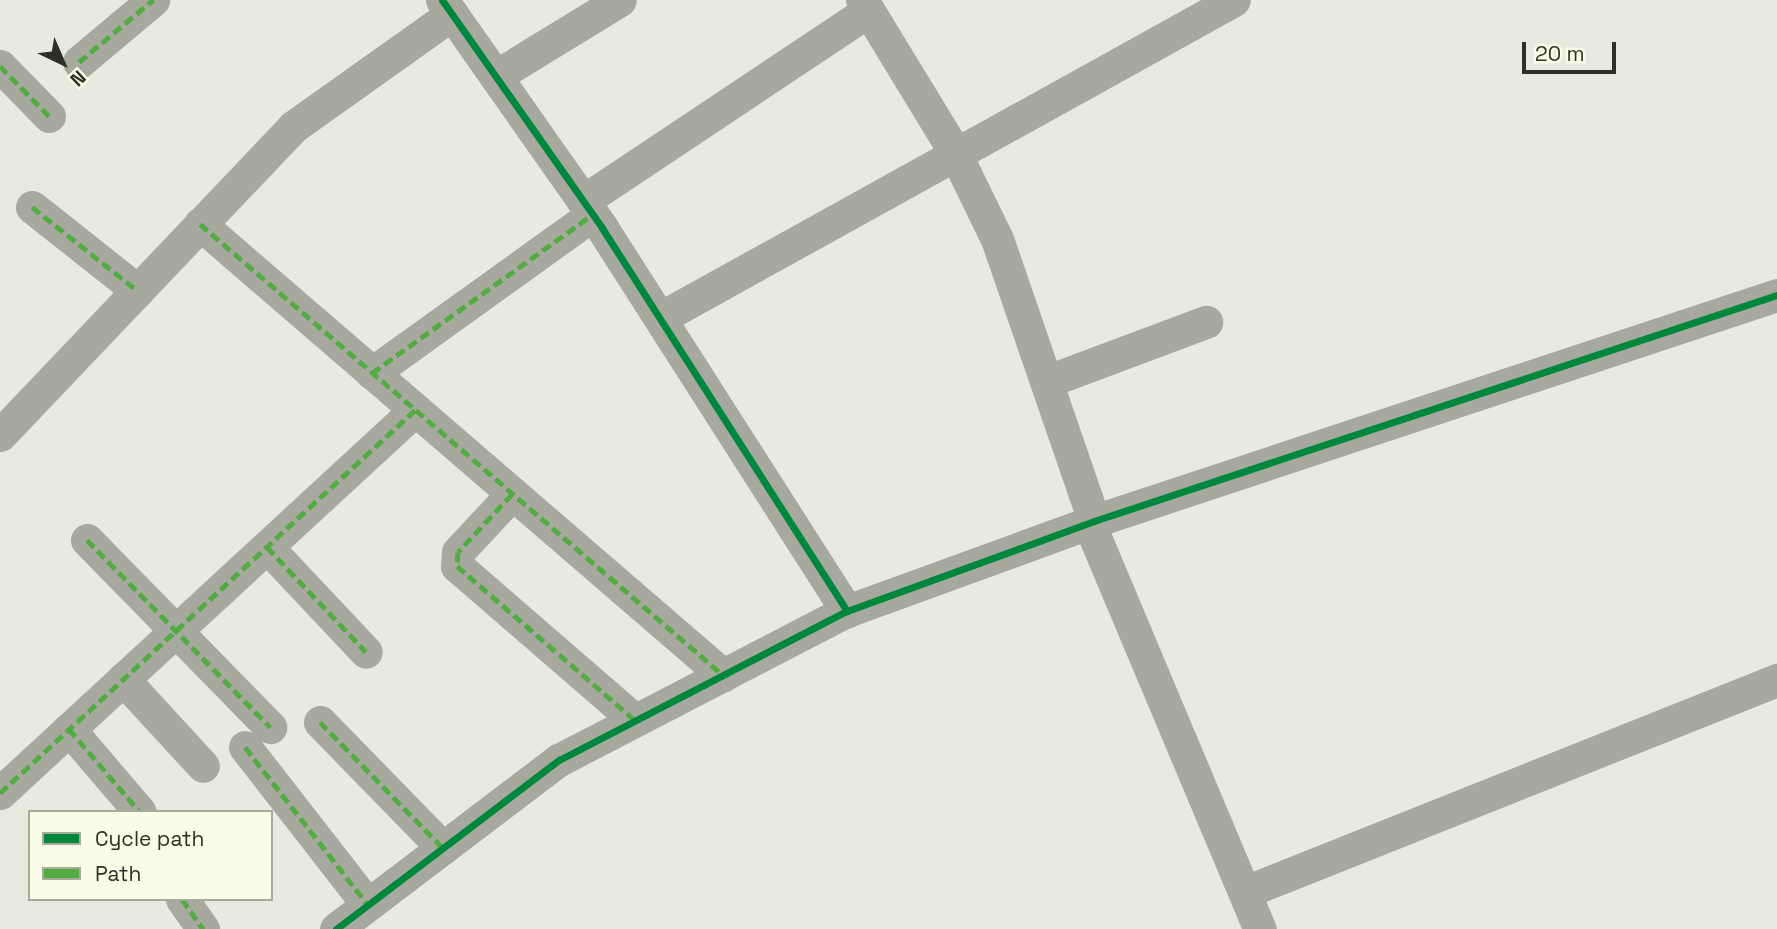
<!DOCTYPE html>
<style>
body{margin:0}
#map{position:relative;width:1777px;height:929px;overflow:hidden;background:#e8eadf;font-family:"Space Grotesk",sans-serif}
div>[style]{position:absolute}
.minor>*{height:33px;margin:-16.5px;padding:0 16.5px;transform-origin:16.5px;border-radius:16.5px;background:#a7a99f}
.quiet>*{height:5px;margin-top:-2.5px;transform-origin:0;background:repeating-linear-gradient(90deg,#54ab44 0 10px,transparent 0 15px)}
.cycleway>*{height:7px;margin:-3.5px;padding:0 3.5px;transform-origin:3.5px;border-radius:3.5px;background:#00873e}
span{translate:-50% -50%;white-space:nowrap;text-align:center;line-height:1.15;-webkit-text-stroke:5px #f9fce7;paint-order:stroke}
.legend{position:absolute;left:28px;top:810px;width:245px;height:91px;box-sizing:border-box;background:#f9fce7;border:2px solid #a8aa9a;margin:0;padding:9px 12px;list-style:none;font-size:21px;color:#2e2f27}
.legend li{display:flex;align-items:center;gap:14px;height:35px}
.legend b{width:35px;border:2px solid #a8aa9a}
.north{position:absolute;left:28px;top:28px;width:70px;height:70px;-webkit-text-stroke:5px #f9fce7;paint-order:stroke;rotate:136deg;font-size:19px;font-weight:700;line-height:28px;text-align:center;color:#2e2f27}
.north::after{content:'';display:block;margin:auto;width:24px;height:32px;background:#2e2f27;clip-path:polygon(50% 0,100% 100%,50% 72%,0 100%)}
.scale{position:absolute;left:1522px;top:42px;width:94px;height:32px;box-sizing:border-box;border:4px solid #2e2f27;border-top:0;padding-left:9px;font-size:21px;line-height:24px;white-space:nowrap;color:#2e2f27;-webkit-text-stroke:5px #f9fce7;paint-order:stroke}
</style>
<div id="map">
<div class="minor">
<div style="left:442px;top:0;width:279px;rotate:54.9deg"></div>
<div style="left:602px;top:228px;width:455px;rotate:57.4deg"></div>
<div style="left:862px;top:0;width:177px;rotate:58.6deg"></div>
<div style="left:954px;top:151px;width:98px;rotate:64deg"></div>
<div style="left:997px;top:239px;width:298px;rotate:71deg"></div>
<div style="left:79px;top:62px;width:97px;rotate:-40deg"></div>
<div style="left:0;top:66px;width:70px;rotate:45.6deg"></div>
<div style="left:496px;top:76px;width:145px;rotate:-31.5deg"></div>
<div style="left:583px;top:201px;width:343px;rotate:-33.7deg"></div>
<div style="left:32px;top:207px;width:135px;rotate:38.4deg"></div>
<div style="left:200px;top:224px;width:691px;rotate:40.77deg"></div>
<div style="left:660px;top:318px;width:656px;rotate:-28.99deg"></div>
<div style="left:372px;top:373px;width:272px;rotate:-35.7deg"></div>
<div style="left:1048px;top:381px;width:169px;rotate:-20.5deg"></div>
<div style="left:0;top:435px;width:425px;rotate:-46.4deg"></div>
<div style="left:293px;top:127px;width:195px;rotate:-35.4deg"></div>
<div style="left:512px;top:494px;width:79px;rotate:133deg"></div>
<div style="left:458px;top:552px;width:14px;rotate:94deg"></div>
<div style="left:457px;top:566px;width:235px;rotate:40.9deg"></div>
<div style="left:1089px;top:523px;width:441px;rotate:67.2deg"></div>
<div style="left:87px;top:540px;width:262px;rotate:45.6deg"></div>
<div style="left:267px;top:547px;width:144px;rotate:46.7deg"></div>
<div style="left:123px;top:679px;width:118px;rotate:47.4deg"></div>
<div style="left:320px;top:722px;width:176px;rotate:45.7deg"></div>
<div style="left:69px;top:729px;width:109px;rotate:49.5deg"></div>
<div style="left:245px;top:747px;width:200px;rotate:52.1deg"></div>
<div style="left:0;top:793px;width:565px;rotate:-42.7deg"></div>
<div style="left:1245px;top:892px;width:573px;rotate:-21.73deg"></div>
<div style="left:182px;top:899px;width:37px;rotate:55deg"></div>
<div style="left:336px;top:929px;width:280px;rotate:-37.2deg"></div>
<div style="left:559px;top:760px;width:324px;rotate:-27.4deg"></div>
<div style="left:847px;top:611px;width:263px;rotate:-20deg"></div>
<div style="left:1094px;top:521px;width:719px;rotate:-18.31deg"></div>
</div>
<div class="quiet">
<div style="left:79px;top:62px;width:97px;rotate:-40deg"></div>
<div style="left:0;top:66px;width:70px;rotate:45.6deg"></div>
<div style="left:32px;top:207px;width:135px;rotate:38.4deg"></div>
<div style="left:200px;top:224px;width:691px;rotate:40.77deg"></div>
<div style="left:372px;top:373px;width:272px;rotate:-35.7deg"></div>
<div style="left:512px;top:494px;width:79px;rotate:133deg"></div>
<div style="left:458px;top:552px;width:14px;rotate:94deg"></div>
<div style="left:457px;top:566px;width:235px;rotate:40.9deg"></div>
<div style="left:87px;top:540px;width:262px;rotate:45.6deg"></div>
<div style="left:267px;top:547px;width:144px;rotate:46.7deg"></div>
<div style="left:320px;top:722px;width:176px;rotate:45.7deg"></div>
<div style="left:69px;top:729px;width:109px;rotate:49.5deg"></div>
<div style="left:245px;top:747px;width:200px;rotate:52.1deg"></div>
<div style="left:0;top:793px;width:565px;rotate:-42.7deg"></div>
<div style="left:182px;top:899px;width:37px;rotate:55deg"></div>
</div>
<div class="cycleway">
<div style="left:442px;top:0;width:279px;rotate:54.9deg"></div>
<div style="left:602px;top:228px;width:455px;rotate:57.4deg"></div>
<div style="left:336px;top:929px;width:280px;rotate:-37.2deg"></div>
<div style="left:559px;top:760px;width:324px;rotate:-27.4deg"></div>
<div style="left:847px;top:611px;width:263px;rotate:-20deg"></div>
<div style="left:1094px;top:521px;width:719px;rotate:-18.31deg"></div>
</div>
<ul class="legend">
<li><b style="height:9px;background:#00873e"></b>Cycle path</li>
<li><b style="height:9px;background:#54ab44"></b>Path</li>
</ul>
<div class="north">N</div>
<div class="scale">20 m</div>
</div>
